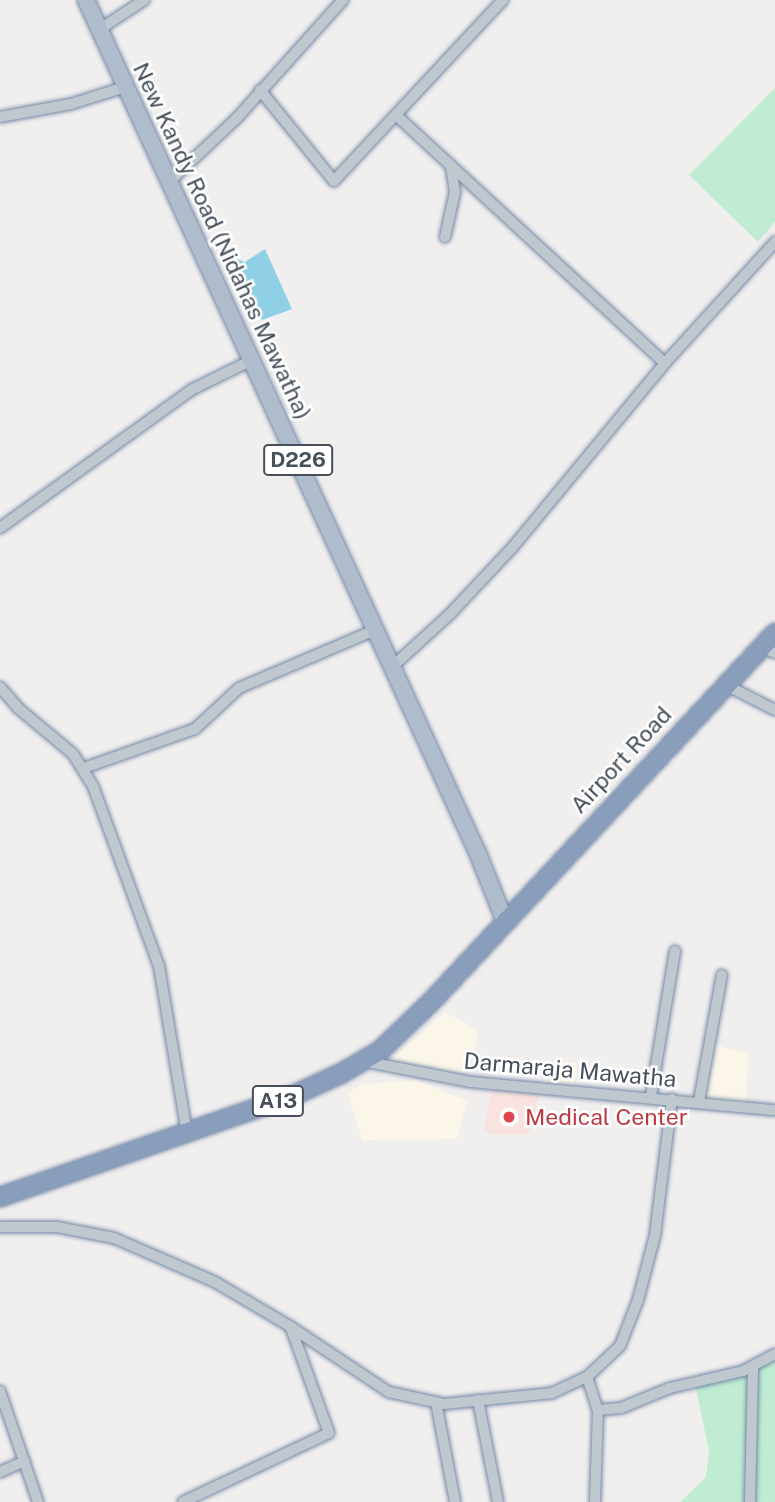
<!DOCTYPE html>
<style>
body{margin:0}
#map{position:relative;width:775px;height:1502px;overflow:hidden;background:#f1eeee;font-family:"Public Sans",sans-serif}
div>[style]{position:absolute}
.commercial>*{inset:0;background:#fbf6e8}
.medical>*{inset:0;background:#f9e3e0}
.green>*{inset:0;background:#bfecd2}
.water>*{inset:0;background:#8fd0e6}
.roads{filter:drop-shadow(0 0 2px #7489a6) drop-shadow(0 0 2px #7489a6)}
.street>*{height:10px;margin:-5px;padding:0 5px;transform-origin:5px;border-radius:5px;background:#bfc8cf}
.primary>*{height:16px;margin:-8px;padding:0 8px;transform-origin:8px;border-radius:8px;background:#afbccb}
.highway>*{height:18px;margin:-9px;padding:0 9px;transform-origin:9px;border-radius:9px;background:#899eba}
.dots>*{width:19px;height:19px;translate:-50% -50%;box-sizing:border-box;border:4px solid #fff;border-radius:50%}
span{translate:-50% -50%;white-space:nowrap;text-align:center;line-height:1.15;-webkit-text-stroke:5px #fff;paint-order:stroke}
.shield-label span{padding:2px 5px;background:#fff;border:2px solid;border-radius:5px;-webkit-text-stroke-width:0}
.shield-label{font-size:21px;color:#47505a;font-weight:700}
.street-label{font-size:23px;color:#47505a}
.health-label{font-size:23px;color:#be3a42}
.left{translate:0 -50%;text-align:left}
</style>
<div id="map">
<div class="commercial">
<div style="clip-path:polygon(445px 1012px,478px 1030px,476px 1046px,465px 1074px,389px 1062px)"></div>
<div style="clip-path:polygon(714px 1045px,749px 1053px,745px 1107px,699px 1101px,707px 1050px)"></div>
<div style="clip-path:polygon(546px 1061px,576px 1063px,577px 1074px,570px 1089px,542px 1087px)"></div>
<div style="clip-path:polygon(416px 1080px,467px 1101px,457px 1139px,362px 1140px,348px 1094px,353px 1089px,363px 1084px)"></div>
</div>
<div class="medical">
<div style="clip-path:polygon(493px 1084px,542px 1087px,528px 1134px,490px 1135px,484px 1128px)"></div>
</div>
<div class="green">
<div style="clip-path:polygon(775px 88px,775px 222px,758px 242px,689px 175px)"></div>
<div style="clip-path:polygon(775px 1354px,775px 1502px,680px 1502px,706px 1477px,709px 1452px,695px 1383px,743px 1371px)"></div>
</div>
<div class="water">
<div style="clip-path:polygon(265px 249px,292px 309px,262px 320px,234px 263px,237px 259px,245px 262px)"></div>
</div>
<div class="roads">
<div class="street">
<div style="left:100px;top:29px;width:53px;rotate:-33.4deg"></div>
<div style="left:260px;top:90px;width:117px;rotate:50.9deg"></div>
<div style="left:334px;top:181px;width:248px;rotate:-47deg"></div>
<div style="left:396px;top:115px;width:366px;rotate:42.7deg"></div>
<div style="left:0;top:117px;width:72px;rotate:-10.4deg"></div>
<div style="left:71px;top:104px;width:57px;rotate:-17.5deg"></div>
<div style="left:169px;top:182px;width:93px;rotate:-43.3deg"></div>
<div style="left:237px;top:118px;width:159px;rotate:-48.1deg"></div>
<div style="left:445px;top:237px;width:46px;rotate:-77.5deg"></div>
<div style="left:455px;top:192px;width:26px;rotate:-99deg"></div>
<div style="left:0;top:528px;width:236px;rotate:-35.8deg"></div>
<div style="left:191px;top:390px;width:68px;rotate:-26.2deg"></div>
<div style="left:762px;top:647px;width:14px;rotate:25deg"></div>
<div style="left:392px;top:667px;width:79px;rotate:-42.4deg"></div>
<div style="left:450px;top:614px;width:91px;rotate:-46.8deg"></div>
<div style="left:512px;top:548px;width:240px;rotate:-50.4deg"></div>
<div style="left:665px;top:363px;width:164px;rotate:-47.7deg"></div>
<div style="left:726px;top:685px;width:55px;rotate:27deg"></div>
<div style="left:0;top:687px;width:28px;rotate:49deg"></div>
<div style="left:18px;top:708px;width:72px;rotate:39.9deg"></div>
<div style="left:73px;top:754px;width:38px;rotate:58deg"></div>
<div style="left:93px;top:786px;width:192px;rotate:69.9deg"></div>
<div style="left:159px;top:966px;width:170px;rotate:80.5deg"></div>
<div style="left:84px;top:768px;width:118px;rotate:-19.4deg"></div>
<div style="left:195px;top:729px;width:60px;rotate:-43deg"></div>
<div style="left:239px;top:688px;width:148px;rotate:-23.1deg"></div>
<div style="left:363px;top:1061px;width:110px;rotate:11deg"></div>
<div style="left:471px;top:1082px;width:305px;rotate:5.3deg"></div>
<div style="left:651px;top:1096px;width:147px;rotate:-80.6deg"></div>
<div style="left:699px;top:1101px;width:128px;rotate:-79.7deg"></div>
<div style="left:0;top:1227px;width:57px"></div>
<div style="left:57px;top:1227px;width:58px;rotate:10.9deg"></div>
<div style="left:114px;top:1238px;width:110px;rotate:23.5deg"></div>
<div style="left:215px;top:1282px;width:88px;rotate:30.6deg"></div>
<div style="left:291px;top:1327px;width:118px;rotate:33.6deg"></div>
<div style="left:389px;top:1392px;width:56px;rotate:12.3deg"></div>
<div style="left:444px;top:1404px;width:109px;rotate:-5.8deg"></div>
<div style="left:552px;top:1393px;width:38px;rotate:-25deg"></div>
<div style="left:587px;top:1377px;width:45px;rotate:-43.2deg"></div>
<div style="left:620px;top:1346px;width:49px;rotate:-68.6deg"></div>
<div style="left:638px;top:1300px;width:67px;rotate:-75.3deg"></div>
<div style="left:655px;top:1235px;width:137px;rotate:-82.9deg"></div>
<div style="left:587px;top:1377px;width:35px;rotate:72deg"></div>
<div style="left:598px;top:1410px;width:92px;rotate:91.9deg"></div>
<div style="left:0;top:1391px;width:117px;rotate:71.1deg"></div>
<div style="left:478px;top:1400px;width:104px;rotate:78.9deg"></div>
<div style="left:436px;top:1402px;width:102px;rotate:79.2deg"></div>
<div style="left:598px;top:1410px;width:23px;rotate:-5deg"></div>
<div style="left:621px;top:1408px;width:53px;rotate:-22.2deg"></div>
<div style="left:670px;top:1388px;width:75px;rotate:-13.1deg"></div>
<div style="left:743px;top:1371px;width:36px;rotate:-28deg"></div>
<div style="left:0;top:1472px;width:27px;rotate:-24deg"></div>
<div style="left:183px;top:1502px;width:161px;rotate:-25.3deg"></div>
<div style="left:329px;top:1433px;width:112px;rotate:-109.9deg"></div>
<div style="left:750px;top:1502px;width:134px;rotate:-88.7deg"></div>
</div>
<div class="primary">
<div style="left:86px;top:0;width:940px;rotate:65.34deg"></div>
<div style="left:478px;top:854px;width:72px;rotate:68.1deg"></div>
</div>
<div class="highway">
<div style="left:0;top:1197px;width:309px;rotate:-19.1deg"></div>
<div style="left:292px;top:1096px;width:55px;rotate:-24.7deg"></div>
<div style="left:342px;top:1073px;width:45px;rotate:-30.5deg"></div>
<div style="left:381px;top:1050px;width:71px;rotate:-43.9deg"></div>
<div style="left:432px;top:1001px;width:503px;rotate:-47.01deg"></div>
</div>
</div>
<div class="dots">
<div style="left:509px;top:1117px;background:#e0444e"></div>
</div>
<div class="shield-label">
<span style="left:298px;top:460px">D226</span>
<span style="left:278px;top:1101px">A13</span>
</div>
<div class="street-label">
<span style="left:222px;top:241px;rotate:65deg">New Kandy Road (Nidahas Mawatha)</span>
<span style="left:621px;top:760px;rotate:-47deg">Airport Road</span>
<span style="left:570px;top:1070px;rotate:5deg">Darmaraja Mawatha</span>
</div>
<div class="health-label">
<span class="left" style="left:525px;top:1117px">Medical Center</span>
</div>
</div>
